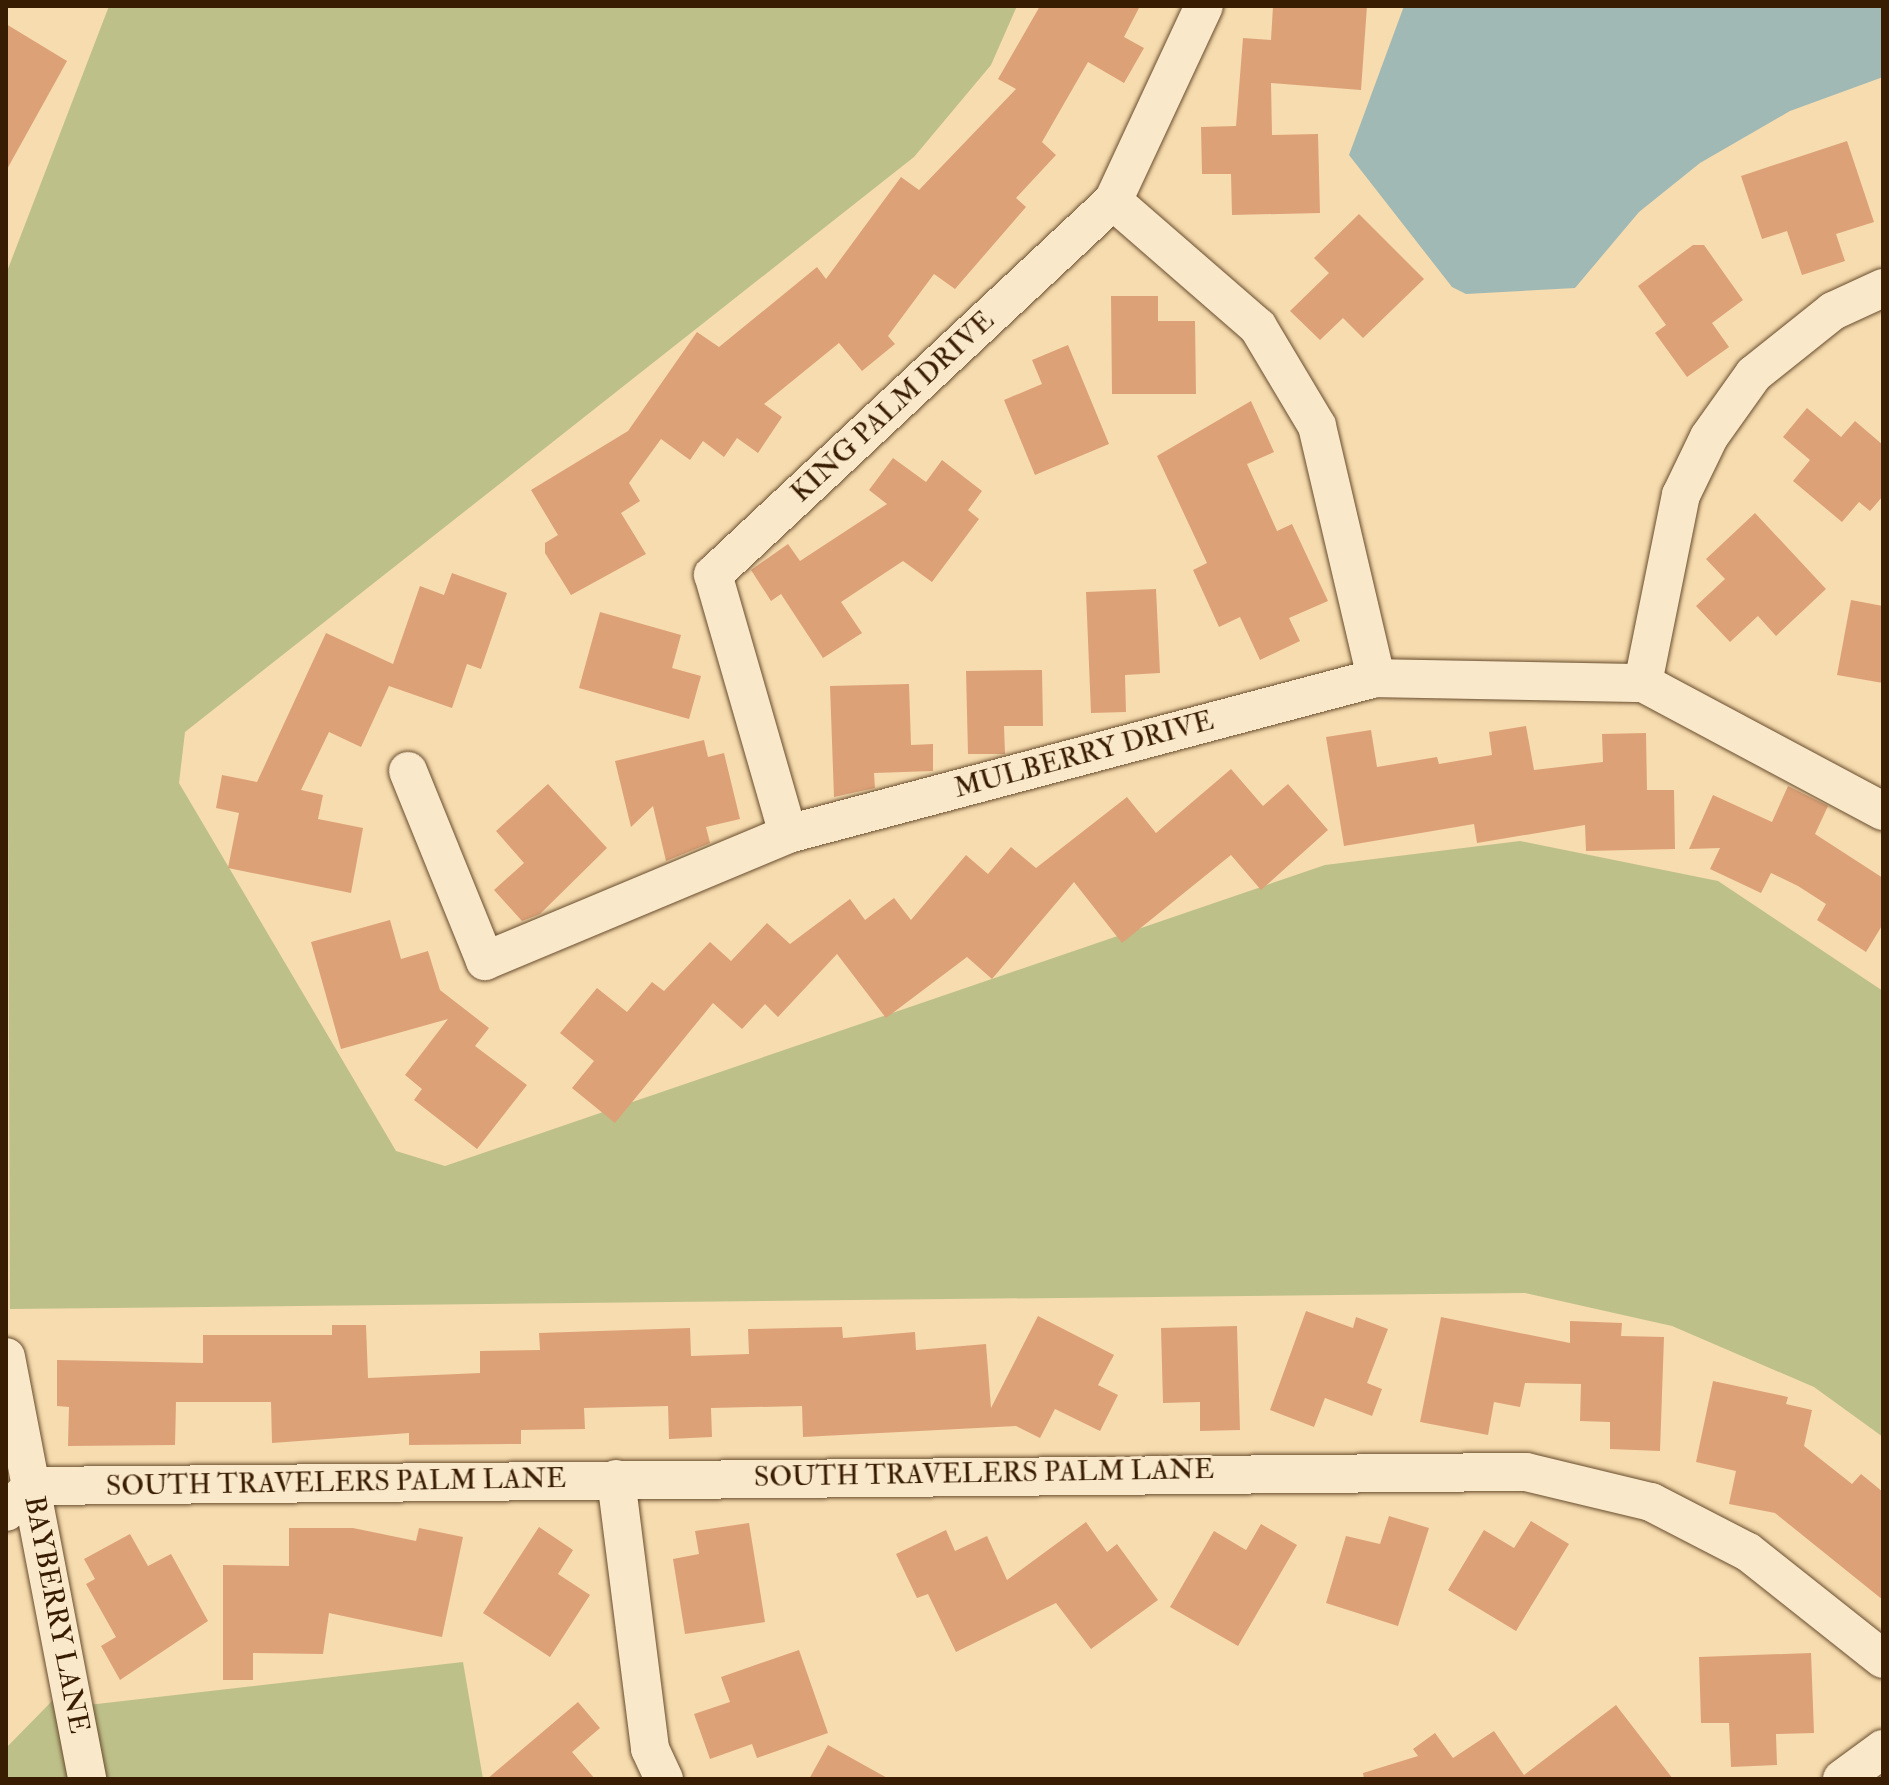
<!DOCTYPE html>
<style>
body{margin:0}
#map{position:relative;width:1889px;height:1785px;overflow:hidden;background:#f7dcaf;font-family:"IM FELL Double Pica",serif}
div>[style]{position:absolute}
.green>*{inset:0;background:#bec08a}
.water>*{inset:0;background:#a1b9b5}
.building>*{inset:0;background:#dda177}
.roads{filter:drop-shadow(0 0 2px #684d2d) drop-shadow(0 0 2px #684d2d)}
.street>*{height:38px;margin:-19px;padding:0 19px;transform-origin:19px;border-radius:19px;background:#fae8cb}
span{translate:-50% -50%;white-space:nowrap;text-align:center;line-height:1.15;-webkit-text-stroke:6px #fae8cb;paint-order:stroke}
.street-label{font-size:28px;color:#391d02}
.frame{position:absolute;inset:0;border:8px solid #391d02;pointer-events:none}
</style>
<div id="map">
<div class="green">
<div style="clip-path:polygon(109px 6px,1017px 6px,991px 65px,914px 157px,185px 732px,179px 783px,396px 1151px,445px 1166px,1325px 865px,1520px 841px,1718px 881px,1883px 991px,1883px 1437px,1814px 1387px,1672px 1326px,1525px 1293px,10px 1309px,6px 274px)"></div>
<div style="clip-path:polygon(463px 1662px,483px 1779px,104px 1779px,88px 1705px)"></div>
<div style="clip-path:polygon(53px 1700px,69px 1779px,6px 1779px,6px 1748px)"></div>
</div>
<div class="water">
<div style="clip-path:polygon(1404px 6px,1883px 6px,1883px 77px,1790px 111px,1700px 163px,1639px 212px,1575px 288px,1466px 294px,1452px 287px,1349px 155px)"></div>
</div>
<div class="building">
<div style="clip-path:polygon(1040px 6px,1140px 6px,1124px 37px,1144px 48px,1124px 83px,1088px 62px,1042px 142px,1056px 155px,1016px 198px,1026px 207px,955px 289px,934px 274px,888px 336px,895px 344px,862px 371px,839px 343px,764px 404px,782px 417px,758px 453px,737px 438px,724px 457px,703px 441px,690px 460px,661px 439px,629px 483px,640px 501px,621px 513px,646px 554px,571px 595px,545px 553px,545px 543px,558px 535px,531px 490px,628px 431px,697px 332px,719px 347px,817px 267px,826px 279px,901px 177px,919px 190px,1016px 89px,998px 79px)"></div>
<div style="clip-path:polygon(1273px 6px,1367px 6px,1361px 90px,1271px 83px,1272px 135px,1318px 134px,1320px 213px,1232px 215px,1231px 174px,1202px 174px,1201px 127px,1236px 126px,1243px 38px,1271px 40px)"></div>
<div style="clip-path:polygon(6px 24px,67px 61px,6px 171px)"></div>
<div style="clip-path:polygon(1847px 141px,1874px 222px,1836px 234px,1845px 261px,1802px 275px,1787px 231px,1762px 239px,1741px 176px)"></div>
<div style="clip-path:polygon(1359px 214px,1424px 279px,1363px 338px,1343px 318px,1320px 340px,1290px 311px,1329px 273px,1314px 258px)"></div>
<div style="clip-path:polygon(1693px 245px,1704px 245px,1743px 300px,1712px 323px,1729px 347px,1687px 377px,1655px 333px,1666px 325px,1638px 286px)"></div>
<div style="clip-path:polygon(1111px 296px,1158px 296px,1158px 321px,1195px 321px,1196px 394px,1112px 394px)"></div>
<div style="clip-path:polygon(1068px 345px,1109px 444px,1035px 475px,1004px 400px,1042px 384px,1032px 360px)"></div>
<div style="clip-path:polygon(1251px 401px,1274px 452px,1247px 464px,1277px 531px,1292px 524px,1328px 601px,1289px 618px,1300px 641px,1260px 660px,1240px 617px,1219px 627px,1193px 570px,1207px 563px,1157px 456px)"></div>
<div style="clip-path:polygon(1807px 408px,1841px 437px,1855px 421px,1883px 445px,1883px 496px,1870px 511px,1859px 502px,1842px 522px,1793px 481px,1810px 460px,1783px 437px)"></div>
<div style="clip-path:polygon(893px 458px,926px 482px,942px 460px,982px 491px,968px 510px,979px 519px,932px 582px,903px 561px,841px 602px,862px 633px,823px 658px,781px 594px,771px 601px,751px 570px,788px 544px,800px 561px,887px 504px,869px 490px)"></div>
<div style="clip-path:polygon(1755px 513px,1826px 589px,1776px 636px,1758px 616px,1730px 642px,1696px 606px,1725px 579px,1706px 559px)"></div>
<div style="clip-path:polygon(452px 573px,507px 593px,481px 669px,467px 664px,452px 708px,389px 686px,361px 747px,329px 732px,301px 790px,323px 795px,318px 819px,363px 828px,351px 893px,228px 868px,239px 813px,216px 808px,222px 775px,257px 782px,326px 633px,393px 664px,420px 586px,444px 595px)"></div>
<div style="clip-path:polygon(1156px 589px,1160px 673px,1125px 675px,1126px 712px,1091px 713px,1086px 592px)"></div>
<div style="clip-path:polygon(1851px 600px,1883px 606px,1883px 683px,1837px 675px)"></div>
<div style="clip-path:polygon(600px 612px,681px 635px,672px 668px,701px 676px,689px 719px,579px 688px)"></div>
<div style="clip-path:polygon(1042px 670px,1043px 726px,1004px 726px,1005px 754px,968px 754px,966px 671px)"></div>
<div style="clip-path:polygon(909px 684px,911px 745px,933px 744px,933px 771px,874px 773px,875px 788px,834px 797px,830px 686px)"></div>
<div style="clip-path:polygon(1526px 726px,1534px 770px,1603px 762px,1602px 734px,1646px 733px,1647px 790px,1674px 790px,1675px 849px,1586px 851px,1585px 825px,1477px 843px,1474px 824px,1344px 846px,1326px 737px,1371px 730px,1377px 767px,1437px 757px,1439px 764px,1492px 755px,1489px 732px)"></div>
<div style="clip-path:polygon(704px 740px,708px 757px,724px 753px,740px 819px,706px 827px,710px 843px,666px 861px,653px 806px,631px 827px,615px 761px)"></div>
<div style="clip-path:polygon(1231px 769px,1263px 806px,1288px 784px,1328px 830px,1261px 890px,1231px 855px,1122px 943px,1074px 882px,992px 979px,967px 957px,886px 1018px,837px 954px,778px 1017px,765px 1004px,742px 1029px,713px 1003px,615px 1123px,572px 1088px,594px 1061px,560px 1033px,597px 988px,627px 1012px,652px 982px,664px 991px,710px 942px,731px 961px,767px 923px,790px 944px,850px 899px,865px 920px,894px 898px,911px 920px,966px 855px,988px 874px,1011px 847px,1036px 868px,1127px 797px,1156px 833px)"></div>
<div style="clip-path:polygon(548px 784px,607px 848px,540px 914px,522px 921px,494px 890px,524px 863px,496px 831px)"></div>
<div style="clip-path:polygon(1788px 786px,1828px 806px,1815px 834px,1883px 878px,1883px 924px,1866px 952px,1817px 920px,1826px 904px,1798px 886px,1771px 873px,1761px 893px,1710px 869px,1720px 848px,1689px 849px,1713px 795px,1772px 822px)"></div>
<div style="clip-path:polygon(390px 920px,401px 959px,428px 951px,440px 990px,489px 1028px,475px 1046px,527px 1085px,477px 1149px,414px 1100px,422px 1089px,405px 1075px,448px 1019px,341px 1049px,311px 942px)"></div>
<div style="clip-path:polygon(1306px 1311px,1353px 1328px,1356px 1317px,1388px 1329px,1367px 1383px,1382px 1389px,1372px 1416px,1325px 1398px,1314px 1427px,1270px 1410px)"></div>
<div style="clip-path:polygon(1038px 1316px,1114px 1355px,1098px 1385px,1118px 1395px,1100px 1431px,1055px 1409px,1040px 1438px,1016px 1426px,803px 1437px,802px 1406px,711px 1408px,712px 1437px,669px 1439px,668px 1406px,584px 1408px,585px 1429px,521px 1430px,521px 1444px,409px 1445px,409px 1433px,272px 1443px,271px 1402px,176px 1402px,175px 1445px,68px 1446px,69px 1407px,57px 1406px,57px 1360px,203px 1363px,203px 1335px,332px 1335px,332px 1325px,366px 1325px,368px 1378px,480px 1373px,480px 1351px,540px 1350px,539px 1333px,690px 1328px,691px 1356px,749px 1354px,748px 1329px,842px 1327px,843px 1338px,915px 1332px,916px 1350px,986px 1344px,991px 1408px)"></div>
<div style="clip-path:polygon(1441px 1317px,1570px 1343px,1570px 1321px,1622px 1323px,1621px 1336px,1664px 1337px,1660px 1451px,1610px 1449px,1610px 1422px,1580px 1421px,1581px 1384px,1525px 1383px,1520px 1407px,1494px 1402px,1488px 1435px,1420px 1422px)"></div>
<div style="clip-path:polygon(1237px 1326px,1240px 1430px,1200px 1431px,1200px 1402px,1163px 1403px,1161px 1328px)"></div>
<div style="clip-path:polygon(1713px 1381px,1788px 1397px,1786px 1404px,1812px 1410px,1804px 1446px,1852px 1484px,1861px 1474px,1883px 1492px,1883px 1600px,1775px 1513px,1729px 1504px,1736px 1471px,1696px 1462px)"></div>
<div style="clip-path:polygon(1389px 1516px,1429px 1528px,1398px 1626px,1326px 1603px,1346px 1536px,1380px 1544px)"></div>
<div style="clip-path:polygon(1531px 1521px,1569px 1544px,1516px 1631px,1448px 1590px,1484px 1530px,1514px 1548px)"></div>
<div style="clip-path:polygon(1086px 1522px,1107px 1552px,1117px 1544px,1158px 1600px,1091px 1649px,1056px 1603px,956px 1652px,928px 1594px,917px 1598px,896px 1554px,946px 1530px,955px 1551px,987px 1536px,1007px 1580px)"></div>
<div style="clip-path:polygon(749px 1523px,765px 1622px,685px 1634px,673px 1559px,699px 1554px,695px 1531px)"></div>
<div style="clip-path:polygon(1261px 1524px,1297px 1545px,1238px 1646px,1170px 1607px,1214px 1531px,1246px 1550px)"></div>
<div style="clip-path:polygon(539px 1527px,573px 1550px,558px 1574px,590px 1595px,550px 1657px,483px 1613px)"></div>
<div style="clip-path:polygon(289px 1528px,353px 1528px,416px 1541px,419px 1528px,463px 1537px,442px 1637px,329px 1613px,323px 1654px,253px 1653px,253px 1680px,223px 1680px,223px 1565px,289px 1566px)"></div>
<div style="clip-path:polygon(130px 1534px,148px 1566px,171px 1554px,208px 1621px,120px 1680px,101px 1646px,116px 1637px,86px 1584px,95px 1579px,84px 1559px)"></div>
<div style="clip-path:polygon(799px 1650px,828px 1733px,757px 1758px,752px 1744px,710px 1759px,694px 1714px,730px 1702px,721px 1677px)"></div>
<div style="clip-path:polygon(1811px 1653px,1814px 1733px,1776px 1734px,1777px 1765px,1731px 1767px,1729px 1723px,1701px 1723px,1699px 1657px)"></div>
<div style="clip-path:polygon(578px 1702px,600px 1728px,572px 1752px,595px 1779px,487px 1779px)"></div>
<div style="clip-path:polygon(1616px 1705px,1673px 1779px,1364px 1779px,1363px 1773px,1418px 1756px,1413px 1749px,1435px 1733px,1453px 1758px,1494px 1731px,1524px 1775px)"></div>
<div style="clip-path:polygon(828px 1745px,889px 1779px,809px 1779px)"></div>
</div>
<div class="roads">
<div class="street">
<div style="left:1113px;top:201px;width:192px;rotate:41deg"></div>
<div style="left:1258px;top:327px;width:115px;rotate:59.2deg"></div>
<div style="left:1317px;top:426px;width:259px;rotate:76.8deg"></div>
<div style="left:1643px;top:683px;width:192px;rotate:-78.6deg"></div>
<div style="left:1681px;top:495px;width:64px;rotate:-64.2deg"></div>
<div style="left:1709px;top:437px;width:77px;rotate:-54.5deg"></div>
<div style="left:1754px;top:374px;width:101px;rotate:-38.6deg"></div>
<div style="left:1833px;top:311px;width:55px;rotate:-24.7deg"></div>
<div style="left:408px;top:771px;width:205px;rotate:67.9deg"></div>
<div style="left:485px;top:961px;width:329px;rotate:-22.7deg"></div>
<div style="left:788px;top:834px;width:608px;rotate:-14.86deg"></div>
<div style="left:1376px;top:678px;width:267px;rotate:1.1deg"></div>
<div style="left:1643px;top:683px;width:272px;rotate:28.1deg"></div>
<div style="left:788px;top:834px;width:270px;rotate:-106.1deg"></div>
<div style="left:713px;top:575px;width:548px;rotate:-43.08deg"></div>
<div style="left:1113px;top:201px;width:215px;rotate:-65deg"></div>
<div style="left:6px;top:1357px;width:430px;rotate:79.1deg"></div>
<div style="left:616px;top:1479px;width:272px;rotate:82.8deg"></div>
<div style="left:650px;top:1749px;width:33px;rotate:65deg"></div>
<div style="left:6px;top:1512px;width:37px;rotate:-45deg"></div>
<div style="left:32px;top:1486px;width:1494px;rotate:-0.54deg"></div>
<div style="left:1526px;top:1472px;width:129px;rotate:13.5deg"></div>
<div style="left:1651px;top:1502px;width:109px;rotate:27.3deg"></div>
<div style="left:1748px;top:1552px;width:172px;rotate:38.4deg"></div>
<div style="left:1842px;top:1779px;width:51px;rotate:-36.2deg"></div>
</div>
</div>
<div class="street-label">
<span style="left:893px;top:407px;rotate:-43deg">KING PALM DRIVE</span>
<span style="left:1084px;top:755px;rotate:-15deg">MULBERRY DRIVE</span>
<span style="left:984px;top:1474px;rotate:-1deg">SOUTH TRAVELERS PALM LANE</span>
<span style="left:336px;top:1483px;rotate:-1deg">SOUTH TRAVELERS PALM LANE</span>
<span style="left:56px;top:1615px;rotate:79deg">BAYBERRY LANE</span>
</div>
<div class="frame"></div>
</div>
